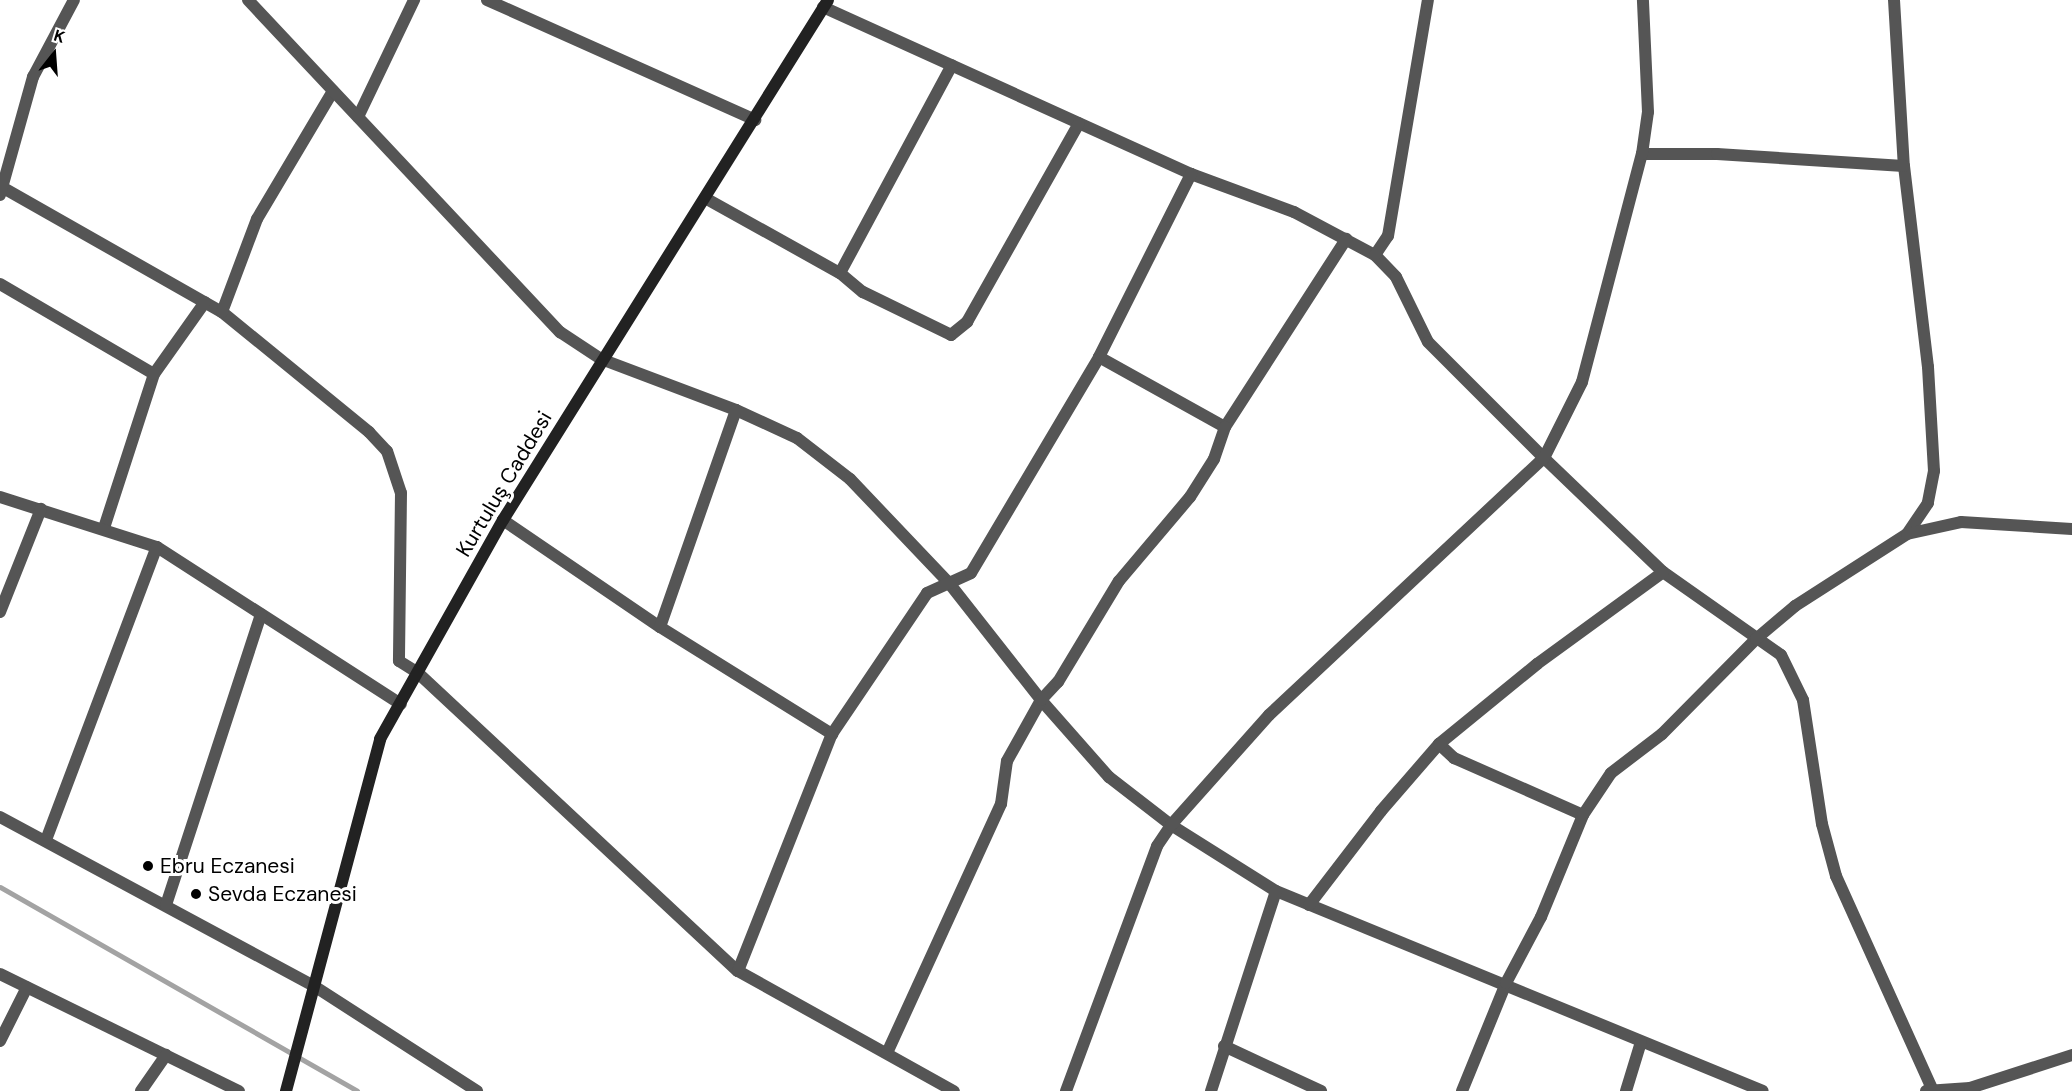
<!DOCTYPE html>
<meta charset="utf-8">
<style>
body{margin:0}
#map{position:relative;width:2072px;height:1091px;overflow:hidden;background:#fff;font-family:"DM Sans",sans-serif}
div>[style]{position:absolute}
.stream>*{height:5px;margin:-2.5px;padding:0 2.5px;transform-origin:2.5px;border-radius:2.5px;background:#a3a3a3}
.minor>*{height:12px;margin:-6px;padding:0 6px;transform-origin:6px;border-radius:6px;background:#555}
.tertiary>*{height:12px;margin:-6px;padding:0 6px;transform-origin:6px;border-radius:6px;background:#555}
.secondary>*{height:12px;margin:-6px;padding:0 6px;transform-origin:6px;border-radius:6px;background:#222}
.dots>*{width:16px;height:16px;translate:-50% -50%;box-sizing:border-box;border:3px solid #fff;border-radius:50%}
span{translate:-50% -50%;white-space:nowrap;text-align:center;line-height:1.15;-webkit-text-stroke:6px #fff;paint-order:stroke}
.street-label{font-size:21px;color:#000}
.poi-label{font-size:21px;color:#000}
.left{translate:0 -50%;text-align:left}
.north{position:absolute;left:24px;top:24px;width:60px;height:60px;-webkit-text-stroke:4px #fff;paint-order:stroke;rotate:17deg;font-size:16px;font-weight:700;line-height:24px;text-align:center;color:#000}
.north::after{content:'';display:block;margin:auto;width:21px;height:27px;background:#000;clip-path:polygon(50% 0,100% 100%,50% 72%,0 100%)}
</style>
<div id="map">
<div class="stream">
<div style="left:0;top:887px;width:411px;rotate:29.7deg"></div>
</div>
<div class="minor">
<div style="left:487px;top:0;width:294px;rotate:24.1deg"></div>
<div style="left:1894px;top:0;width:166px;rotate:86.6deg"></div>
<div style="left:1904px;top:166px;width:202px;rotate:83.2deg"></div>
<div style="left:1928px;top:367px;width:104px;rotate:86.7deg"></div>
<div style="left:1934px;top:471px;width:33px;rotate:101deg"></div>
<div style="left:1928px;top:503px;width:37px;rotate:124deg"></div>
<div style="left:823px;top:7px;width:404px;rotate:24.4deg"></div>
<div style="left:1191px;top:174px;width:110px;rotate:20.3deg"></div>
<div style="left:1294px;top:212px;width:92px;rotate:28deg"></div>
<div style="left:1375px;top:255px;width:30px;rotate:46deg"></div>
<div style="left:1396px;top:277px;width:72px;rotate:63.8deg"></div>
<div style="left:1428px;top:342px;width:164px;rotate:45deg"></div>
<div style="left:1544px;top:458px;width:165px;rotate:43.8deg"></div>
<div style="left:1663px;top:572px;width:144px;rotate:35.1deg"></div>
<div style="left:1781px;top:655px;width:50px;rotate:63.9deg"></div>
<div style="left:1803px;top:700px;width:125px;rotate:81.3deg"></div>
<div style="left:1822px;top:824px;width:54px;rotate:74.9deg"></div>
<div style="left:1836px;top:876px;width:234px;rotate:65.7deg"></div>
<div style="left:358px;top:117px;width:130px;rotate:-64.4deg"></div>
<div style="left:1642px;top:154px;width:75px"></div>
<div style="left:1717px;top:154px;width:187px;rotate:3.7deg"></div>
<div style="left:0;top:186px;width:255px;rotate:29.6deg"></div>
<div style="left:222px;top:312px;width:190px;rotate:39.2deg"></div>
<div style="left:369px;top:432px;width:26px;rotate:47deg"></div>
<div style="left:387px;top:451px;width:44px;rotate:71.6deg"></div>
<div style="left:401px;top:493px;width:168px;rotate:90.7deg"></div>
<div style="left:399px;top:661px;width:22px;rotate:32deg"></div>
<div style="left:418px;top:673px;width:437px;rotate:43deg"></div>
<div style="left:738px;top:971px;width:247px;rotate:29.1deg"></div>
<div style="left:0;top:195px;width:123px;rotate:-74.4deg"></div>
<div style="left:33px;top:77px;width:87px;rotate:-62deg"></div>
<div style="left:705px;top:198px;width:154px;rotate:29.1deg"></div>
<div style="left:840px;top:273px;width:30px;rotate:40deg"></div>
<div style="left:863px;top:292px;width:98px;rotate:26deg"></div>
<div style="left:951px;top:335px;width:21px;rotate:-39deg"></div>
<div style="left:967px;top:322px;width:228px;rotate:-60.6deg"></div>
<div style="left:1375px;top:255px;width:23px;rotate:-56deg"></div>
<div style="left:1388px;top:236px;width:239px;rotate:-80.4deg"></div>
<div style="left:840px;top:273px;width:236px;rotate:-61.7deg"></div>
<div style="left:0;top:284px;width:178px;rotate:30.3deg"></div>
<div style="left:154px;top:374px;width:162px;rotate:108deg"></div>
<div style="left:222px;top:312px;width:99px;rotate:-69.4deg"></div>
<div style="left:257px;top:219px;width:149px;rotate:-59.3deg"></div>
<div style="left:1099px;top:357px;width:144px;rotate:29.1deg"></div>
<div style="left:1225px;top:427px;width:224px;rotate:-57.2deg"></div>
<div style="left:601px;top:359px;width:144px;rotate:20.7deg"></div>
<div style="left:736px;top:410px;width:67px;rotate:24.7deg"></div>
<div style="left:797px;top:438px;width:67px;rotate:37.7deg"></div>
<div style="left:850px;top:479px;width:144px;rotate:46.4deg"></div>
<div style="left:949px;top:583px;width:149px;rotate:51.8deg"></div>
<div style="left:1041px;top:700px;width:103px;rotate:48.6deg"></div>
<div style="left:1109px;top:777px;width:78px;rotate:37.7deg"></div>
<div style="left:1171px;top:825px;width:124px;rotate:32.2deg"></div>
<div style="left:1276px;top:891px;width:526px;rotate:22.33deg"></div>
<div style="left:154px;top:374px;width:88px;rotate:-54.7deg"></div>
<div style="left:0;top:497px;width:165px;rotate:17.7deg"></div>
<div style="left:157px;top:547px;width:290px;rotate:32.8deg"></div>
<div style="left:503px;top:520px;width:190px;rotate:34.3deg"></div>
<div style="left:660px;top:627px;width:203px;rotate:31.9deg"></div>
<div style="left:0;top:612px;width:111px;rotate:-68.3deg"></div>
<div style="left:660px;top:627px;width:230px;rotate:-70.7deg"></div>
<div style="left:1439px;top:744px;width:21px;rotate:43deg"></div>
<div style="left:1454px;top:758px;width:141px;rotate:23.8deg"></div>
<div style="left:0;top:817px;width:357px;rotate:28.3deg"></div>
<div style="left:314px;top:986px;width:194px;rotate:32.8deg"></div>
<div style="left:46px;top:840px;width:313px;rotate:-69.3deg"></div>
<div style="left:166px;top:905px;width:306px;rotate:-71.9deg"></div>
<div style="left:1309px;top:905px;width:118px;rotate:-52.5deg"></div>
<div style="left:1381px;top:811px;width:89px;rotate:-49.1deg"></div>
<div style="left:1439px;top:744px;width:127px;rotate:-39.2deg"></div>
<div style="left:1537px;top:664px;width:156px;rotate:-36.1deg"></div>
<div style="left:738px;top:971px;width:255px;rotate:-68.4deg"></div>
<div style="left:832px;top:734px;width:170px;rotate:-56deg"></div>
<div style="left:927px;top:593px;width:48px;rotate:-24.4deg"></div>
<div style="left:971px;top:573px;width:251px;rotate:-59.3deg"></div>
<div style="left:1099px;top:357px;width:205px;rotate:-63.3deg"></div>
<div style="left:0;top:974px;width:266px;rotate:26.1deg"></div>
<div style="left:0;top:1041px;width:60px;rotate:-63.4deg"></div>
<div style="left:1224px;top:1046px;width:107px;rotate:24.9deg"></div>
<div style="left:887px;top:1053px;width:274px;rotate:-65.4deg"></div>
<div style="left:1001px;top:804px;width:43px;rotate:-82.1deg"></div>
<div style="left:1007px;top:761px;width:70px;rotate:-60.9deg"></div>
<div style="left:1041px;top:700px;width:25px;rotate:-47deg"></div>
<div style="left:1058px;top:682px;width:118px;rotate:-58.9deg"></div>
<div style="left:1119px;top:581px;width:110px;rotate:-49.8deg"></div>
<div style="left:1190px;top:497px;width:45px;rotate:-57.7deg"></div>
<div style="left:1214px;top:459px;width:34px;rotate:-71deg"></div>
<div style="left:141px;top:1091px;width:44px;rotate:-55.2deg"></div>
<div style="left:1066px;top:1091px;width:261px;rotate:-69.6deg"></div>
<div style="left:1157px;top:846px;width:25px;rotate:-56deg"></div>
<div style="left:1171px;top:825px;width:147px;rotate:-48.3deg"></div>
<div style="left:1269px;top:715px;width:376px;rotate:-43.1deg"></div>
<div style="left:1544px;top:458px;width:85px;rotate:-63.4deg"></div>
<div style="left:1582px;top:382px;width:236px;rotate:-75.3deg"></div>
<div style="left:1642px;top:154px;width:42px;rotate:-81.9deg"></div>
<div style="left:1648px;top:112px;width:112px;rotate:-92.6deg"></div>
<div style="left:1211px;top:1091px;width:210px;rotate:-72deg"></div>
<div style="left:1462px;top:1091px;width:117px;rotate:-67.8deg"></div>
<div style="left:1506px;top:983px;width:75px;rotate:-62.1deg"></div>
<div style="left:1541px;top:917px;width:110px;rotate:-67.6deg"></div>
<div style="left:1583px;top:815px;width:50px;rotate:-56.3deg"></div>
<div style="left:1611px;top:773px;width:64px;rotate:-37.4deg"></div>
<div style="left:1662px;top:734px;width:134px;rotate:-45.3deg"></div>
<div style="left:1756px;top:639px;width:51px;rotate:-40.2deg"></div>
<div style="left:1795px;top:606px;width:133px;rotate:-32.7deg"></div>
<div style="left:1907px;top:534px;width:55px;rotate:-12.5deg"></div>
<div style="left:1961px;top:522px;width:111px;rotate:3.6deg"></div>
<div style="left:1626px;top:1091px;width:51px;rotate:-73deg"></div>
<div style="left:1926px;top:1091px;width:44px;rotate:-3.9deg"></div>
<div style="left:1970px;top:1088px;width:107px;rotate:-17.9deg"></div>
</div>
<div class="tertiary">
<div style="left:248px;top:0;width:456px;rotate:46.8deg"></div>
<div style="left:560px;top:332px;width:49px;rotate:33.4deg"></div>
</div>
<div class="secondary">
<div style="left:286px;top:1091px;width:364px;rotate:-75deg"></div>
<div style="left:380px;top:739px;width:251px;rotate:-60.7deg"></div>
<div style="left:503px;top:520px;width:613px;rotate:-57.99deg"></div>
</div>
<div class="dots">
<div style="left:148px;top:866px;background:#000"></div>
<div style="left:196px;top:894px;background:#000"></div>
</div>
<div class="street-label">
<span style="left:504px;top:484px;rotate:-59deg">Kurtuluş Caddesi</span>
</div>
<div class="poi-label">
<span class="left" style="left:160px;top:866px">Ebru Eczanesi</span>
<span class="left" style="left:208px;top:894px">Sevda Eczanesi</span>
</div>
<div class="north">K</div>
</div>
